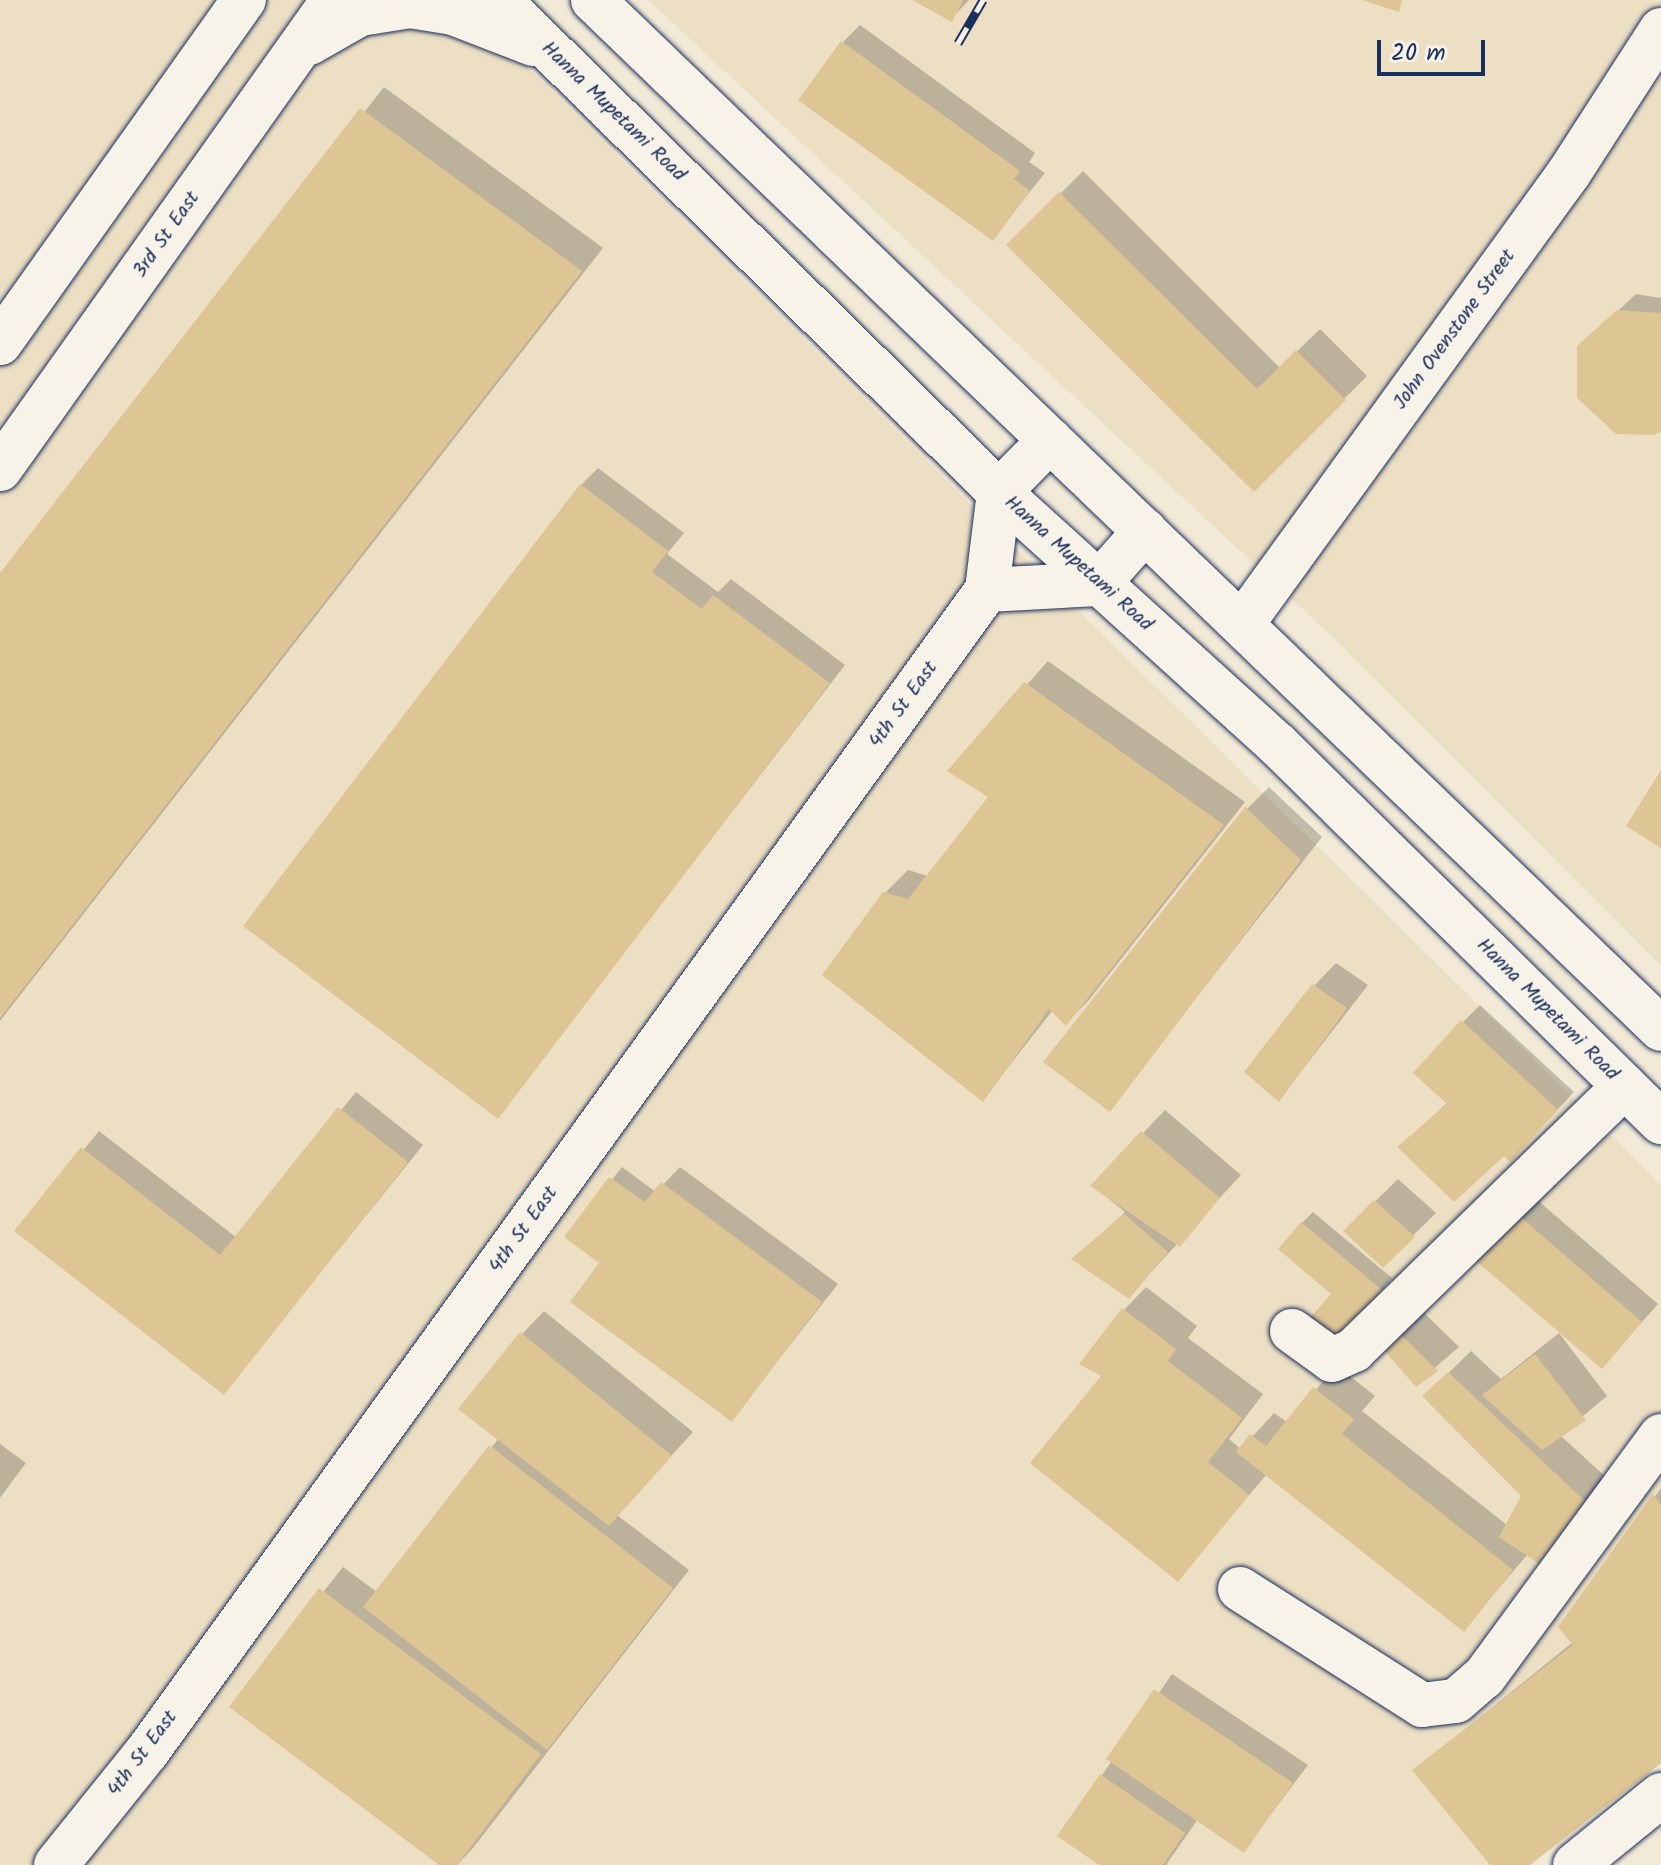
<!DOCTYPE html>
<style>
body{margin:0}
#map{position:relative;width:1661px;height:1865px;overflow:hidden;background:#f2ead7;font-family:Kalam,sans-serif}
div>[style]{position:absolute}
.built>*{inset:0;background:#ecdfc3}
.shadow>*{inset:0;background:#0003}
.building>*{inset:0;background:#dec594}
.roads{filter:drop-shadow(0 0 2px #1b2f5e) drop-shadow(0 0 2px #1b2f5e)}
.minor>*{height:44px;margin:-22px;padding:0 22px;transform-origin:22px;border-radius:22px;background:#f7f3e8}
.rail>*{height:9px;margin-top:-4.5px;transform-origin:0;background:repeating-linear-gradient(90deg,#f7f3e8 0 18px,#1b2f5e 0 36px);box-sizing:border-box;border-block:2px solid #1b2f5e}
span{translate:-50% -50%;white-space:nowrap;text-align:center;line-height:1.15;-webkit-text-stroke:8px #f7f3e8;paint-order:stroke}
.street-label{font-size:20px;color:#1b2f5e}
.scale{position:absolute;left:1377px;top:40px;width:108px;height:36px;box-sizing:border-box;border:4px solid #1b2f5e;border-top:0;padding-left:10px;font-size:24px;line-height:28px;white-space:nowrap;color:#1b2f5e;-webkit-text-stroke:6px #f7f3e8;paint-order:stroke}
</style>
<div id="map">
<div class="built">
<div style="clip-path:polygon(0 0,459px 0,1661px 1185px,1661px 1754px,1530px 1865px,0 1865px)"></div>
<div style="clip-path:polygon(648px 0,1661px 0,1661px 966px,1338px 642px)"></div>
</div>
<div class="shadow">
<div style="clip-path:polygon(916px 0,969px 0,951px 19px)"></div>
<div style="clip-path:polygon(860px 25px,1035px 153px,1029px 162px,1045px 173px,993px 238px,843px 42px)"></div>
<div style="clip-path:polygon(384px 87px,603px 248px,0 1021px,0 576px)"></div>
<div style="clip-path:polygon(1083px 171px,1280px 368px,1320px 329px,1367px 376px,1254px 489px,1009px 245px)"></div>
<div style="clip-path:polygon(1636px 294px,1661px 298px,1661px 426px,1593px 334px)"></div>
<div style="clip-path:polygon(598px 468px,684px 533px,667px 554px,718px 592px,731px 579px,845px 665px,498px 1116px,581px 485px)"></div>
<div style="clip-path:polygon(1048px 661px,1245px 802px,1088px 1001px,1066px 1023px,1053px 1010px,983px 1099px,885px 893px,908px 870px,928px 876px,991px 796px,950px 771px)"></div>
<div style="clip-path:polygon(1269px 787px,1322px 837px,1109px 1109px,1247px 809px)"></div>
<div style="clip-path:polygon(1336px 963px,1368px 985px,1279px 1100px,1314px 986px)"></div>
<div style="clip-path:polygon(1480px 1005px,1574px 1092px,1527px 1142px,1504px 1153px,1400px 1147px,1448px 1102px,1463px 1022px)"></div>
<div style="clip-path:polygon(356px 1092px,423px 1145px,224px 1392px,17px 1231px,99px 1131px,237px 1238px)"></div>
<div style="clip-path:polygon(1165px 1110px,1241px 1175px,1129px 1296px,1075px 1259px,1125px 1212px,1093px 1186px)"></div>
<div style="clip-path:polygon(622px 1167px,656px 1192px,680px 1167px,838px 1284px,731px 1420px,609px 1255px,567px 1237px)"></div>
<div style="clip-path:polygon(1398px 1179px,1436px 1213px,1383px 1265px,1345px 1231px)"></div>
<div style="clip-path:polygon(1535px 1198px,1658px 1304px,1618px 1349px,1479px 1261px)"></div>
<div style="clip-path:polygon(1313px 1212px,1392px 1278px,1349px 1329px,1302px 1223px)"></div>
<div style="clip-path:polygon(1146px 1287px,1197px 1326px,1188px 1338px,1263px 1394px,1229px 1439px,1241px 1449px,1274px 1413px,1287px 1422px,1337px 1366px,1375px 1396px,1362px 1411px,1507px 1525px,1523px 1496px,1425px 1396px,1471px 1351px,1501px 1379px,1559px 1333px,1607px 1396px,1560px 1435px,1610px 1481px,1528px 1554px,1464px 1629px,1267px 1474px,1178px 1579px,1104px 1376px,1124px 1310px)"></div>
<div style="clip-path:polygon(1418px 1307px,1459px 1347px,1416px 1384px,1379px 1341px)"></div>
<div style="clip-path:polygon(544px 1311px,693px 1432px,617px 1515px,689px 1570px,473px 1848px,457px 1865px,443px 1865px,232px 1707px,343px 1567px,377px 1592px,499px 1438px,522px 1334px)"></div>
<div style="clip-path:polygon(0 1444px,26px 1463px,0 1498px)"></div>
<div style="clip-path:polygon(1661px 1488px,1661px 1760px,1527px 1865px,1492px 1865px,1415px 1770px,1573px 1642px,1561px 1627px)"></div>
<div style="clip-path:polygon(1172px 1674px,1308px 1765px,1244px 1850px,1198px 1819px,1166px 1865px,1103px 1865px,1102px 1775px)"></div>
</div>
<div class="building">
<div style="clip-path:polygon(912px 0,963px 0,952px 22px)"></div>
<div style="clip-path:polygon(1362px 0,1402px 0,1399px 12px)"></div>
<div style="clip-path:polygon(841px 41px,1020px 171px,1014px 179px,1030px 191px,993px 241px,798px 100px)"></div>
<div style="clip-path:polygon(360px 108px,582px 271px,0 1018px,0 573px)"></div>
<div style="clip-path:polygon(1059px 192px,1257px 389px,1296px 350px,1346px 400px,1254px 492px,1006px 245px)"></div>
<div style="clip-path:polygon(1617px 310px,1661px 313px,1661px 432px,1653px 435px,1616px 434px,1577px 398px,1577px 346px)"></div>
<div style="clip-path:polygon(580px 484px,668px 551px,652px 572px,702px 609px,713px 595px,830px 683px,498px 1119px,243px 926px)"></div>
<div style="clip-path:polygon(1024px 682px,1224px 825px,1066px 1026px,1049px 1009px,983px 1102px,822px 975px,883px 892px,908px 899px,988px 797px,947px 771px)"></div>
<div style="clip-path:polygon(1661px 770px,1661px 848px,1626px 826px)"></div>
<div style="clip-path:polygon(1245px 807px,1301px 860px,1110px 1112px,1043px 1062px)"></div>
<div style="clip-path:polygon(1312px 984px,1347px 1008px,1279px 1102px,1244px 1072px)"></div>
<div style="clip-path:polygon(1461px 1020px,1558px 1110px,1510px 1162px,1504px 1156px,1454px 1202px,1397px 1147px,1447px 1104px,1413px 1073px)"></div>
<div style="clip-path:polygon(338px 1107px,408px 1162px,224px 1395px,14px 1231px,81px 1147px,220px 1255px)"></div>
<div style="clip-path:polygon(1141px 1131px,1220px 1198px,1180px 1247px,1090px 1186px)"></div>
<div style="clip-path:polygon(609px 1177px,645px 1202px,661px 1182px,822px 1302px,732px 1422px,570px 1302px,599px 1263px,564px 1237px)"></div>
<div style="clip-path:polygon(1374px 1200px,1415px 1237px,1383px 1268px,1343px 1231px)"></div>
<div style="clip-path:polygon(1124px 1214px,1168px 1252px,1129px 1299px,1071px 1259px)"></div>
<div style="clip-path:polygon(1517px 1214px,1642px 1322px,1602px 1369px,1476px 1261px)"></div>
<div style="clip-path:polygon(1301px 1222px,1382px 1290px,1338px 1342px,1310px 1318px,1331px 1294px,1278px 1249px)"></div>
<div style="clip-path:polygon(1122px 1308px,1176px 1349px,1168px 1361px,1242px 1418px,1208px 1462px,1249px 1495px,1178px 1582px,1030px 1463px,1101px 1376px,1079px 1364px)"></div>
<div style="clip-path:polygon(1394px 1328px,1438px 1371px,1416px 1387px,1376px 1341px)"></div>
<div style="clip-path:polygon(520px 1332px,672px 1456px,609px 1526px,458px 1409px)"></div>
<div style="clip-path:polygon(1535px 1354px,1586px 1420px,1542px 1450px,1482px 1395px)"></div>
<div style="clip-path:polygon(1448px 1372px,1589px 1505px,1545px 1568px,1499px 1537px,1521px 1496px,1422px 1396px)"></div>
<div style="clip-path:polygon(1313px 1387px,1354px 1419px,1342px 1434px,1513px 1570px,1464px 1632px,1236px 1452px,1250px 1434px,1266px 1446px)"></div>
<div style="clip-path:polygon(489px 1445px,673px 1588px,547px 1750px,363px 1607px)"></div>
<div style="clip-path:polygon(1653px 1494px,1661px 1505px,1661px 1763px,1530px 1865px,1490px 1865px,1412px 1770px,1573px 1645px,1558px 1627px)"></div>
<div style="clip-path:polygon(319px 1588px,541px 1754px,457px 1865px,439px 1865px,229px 1707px)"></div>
<div style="clip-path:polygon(1154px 1689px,1293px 1783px,1244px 1853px,1106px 1759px)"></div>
<div style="clip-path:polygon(1100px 1774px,1185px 1833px,1163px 1865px,1099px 1865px,1057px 1836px)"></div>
</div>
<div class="roads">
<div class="minor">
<div style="left:499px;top:0;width:701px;rotate:44.54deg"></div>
<div style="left:999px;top:492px;width:375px;rotate:42.2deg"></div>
<div style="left:1277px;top:744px;width:539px;rotate:44.55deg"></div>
<div style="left:593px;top:0;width:1483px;rotate:43.93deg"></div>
<div style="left:309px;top:43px;width:59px;rotate:-29.6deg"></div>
<div style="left:360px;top:14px;width:51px;rotate:-9.1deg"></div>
<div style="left:410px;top:6px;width:44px;rotate:9.2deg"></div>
<div style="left:453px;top:13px;width:86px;rotate:21.2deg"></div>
<div style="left:0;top:343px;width:421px;rotate:-54.6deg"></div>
<div style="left:0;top:469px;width:575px;rotate:-54.62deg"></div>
<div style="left:987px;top:590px;width:111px;rotate:-3.1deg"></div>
<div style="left:1098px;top:584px;width:71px;rotate:-48.4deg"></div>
<div style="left:1242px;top:624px;width:557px;rotate:-54.06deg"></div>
<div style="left:1569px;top:173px;width:170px;rotate:-57.2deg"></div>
<div style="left:1292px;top:1331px;width:49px;rotate:35.9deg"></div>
<div style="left:1332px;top:1360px;width:24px;rotate:-24deg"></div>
<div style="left:1354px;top:1350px;width:378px;rotate:-44.3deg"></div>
<div style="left:1240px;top:1589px;width:216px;rotate:32.5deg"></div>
<div style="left:1422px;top:1705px;width:34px;rotate:-7deg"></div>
<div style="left:1456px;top:1701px;width:37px;rotate:-41deg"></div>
<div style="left:1484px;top:1677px;width:299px;rotate:-53.7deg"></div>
<div style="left:56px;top:1865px;width:145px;rotate:-51.2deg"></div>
<div style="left:147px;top:1752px;width:1434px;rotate:-54.14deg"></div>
<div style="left:987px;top:590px;width:99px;rotate:-83deg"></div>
<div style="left:999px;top:492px;width:73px;rotate:-45.6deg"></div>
<div style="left:1575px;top:1865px;width:111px;rotate:-39.1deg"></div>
</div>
</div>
<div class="rail">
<div style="left:958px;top:43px;width:50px;rotate:-59.8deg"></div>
</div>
<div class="street-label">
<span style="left:613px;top:112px;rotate:44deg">Hanna Mupetami Road</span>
<span style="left:167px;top:235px;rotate:-55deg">3rd St East</span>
<span style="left:1455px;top:330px;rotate:-54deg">John Ovenstone Street</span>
<span style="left:1078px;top:564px;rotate:42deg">Hanna Mupetami Road</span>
<span style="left:904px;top:705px;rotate:-54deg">4th St East</span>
<span style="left:1547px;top:1010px;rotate:45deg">Hanna Mupetami Road</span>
<span style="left:524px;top:1230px;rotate:-54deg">4th St East</span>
<span style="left:143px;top:1754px;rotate:-53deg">4th St East</span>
</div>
<div class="scale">20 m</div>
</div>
